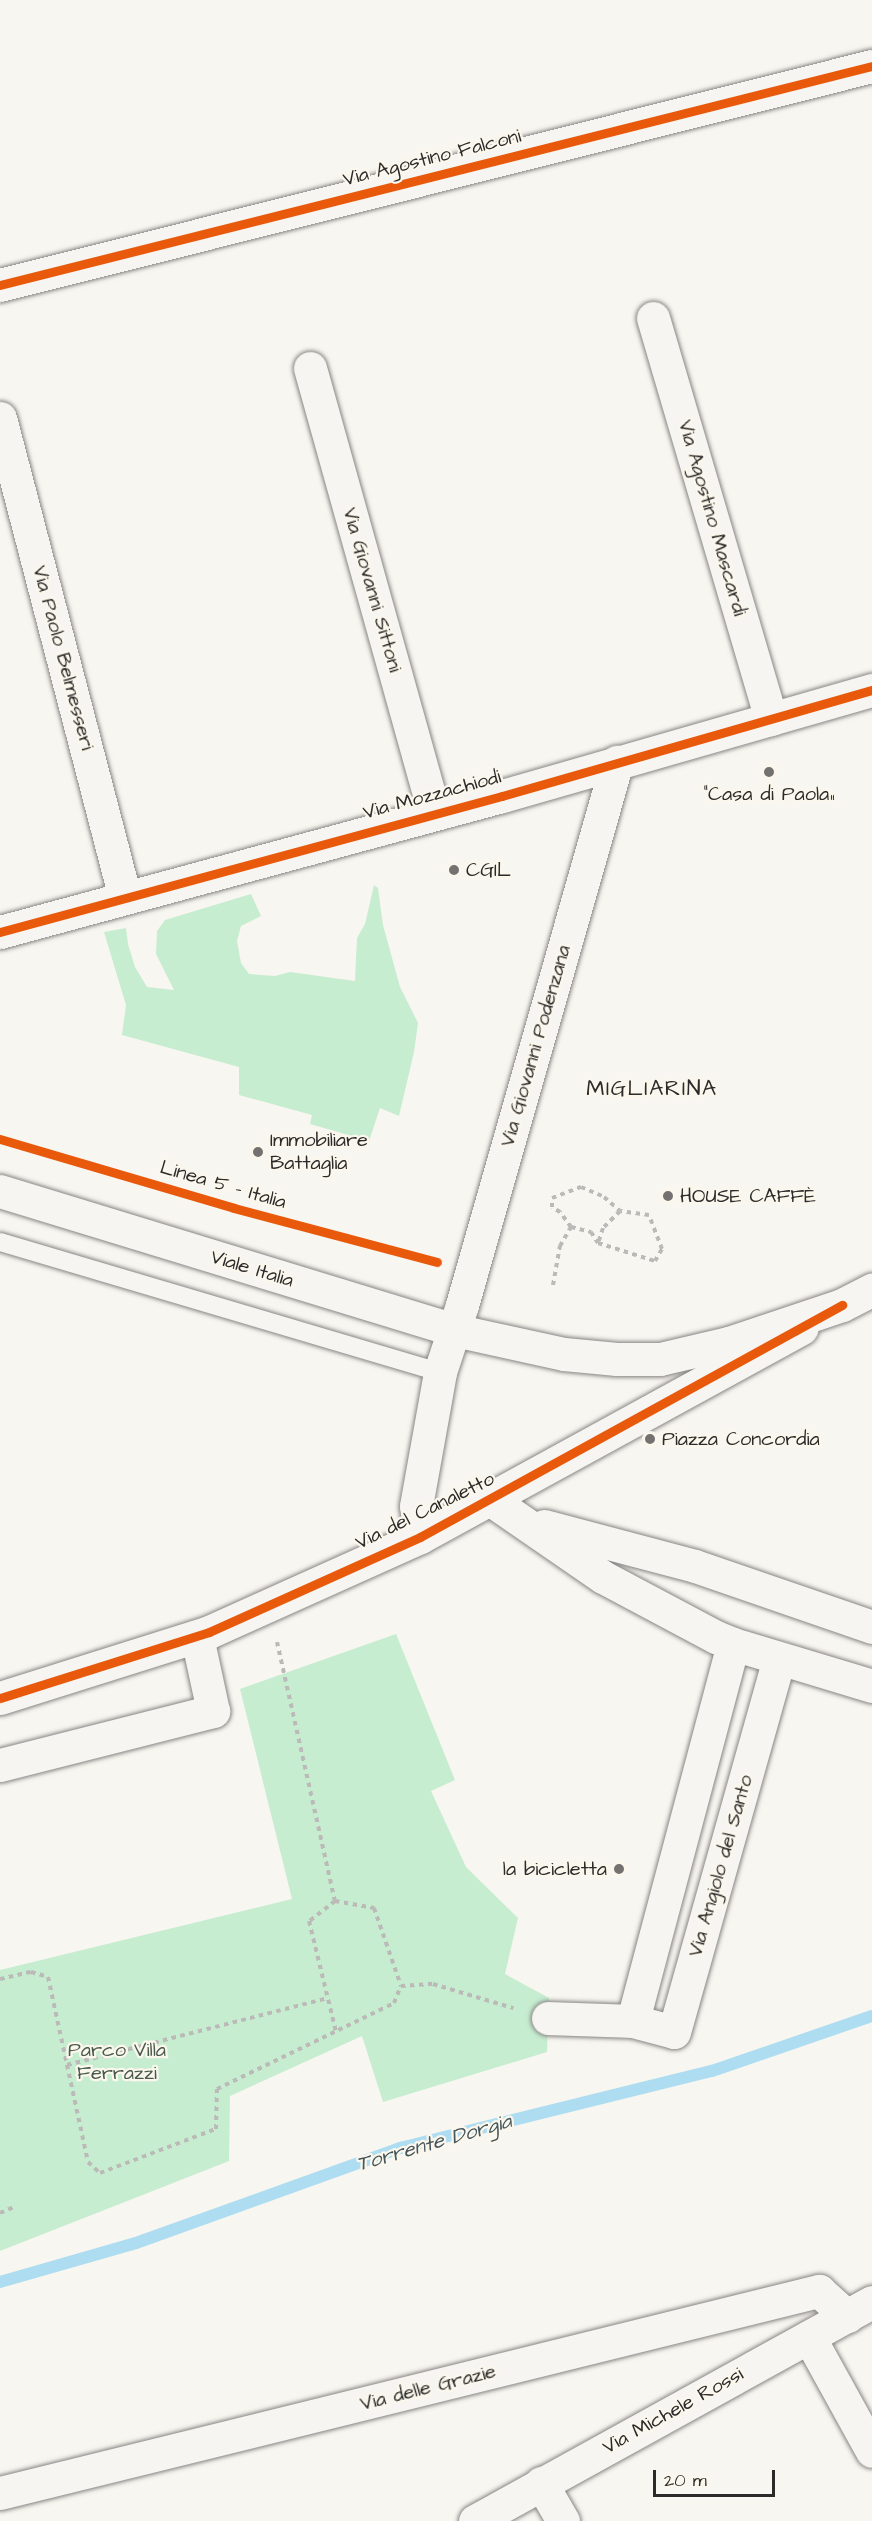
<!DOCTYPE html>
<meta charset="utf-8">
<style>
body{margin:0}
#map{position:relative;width:872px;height:2521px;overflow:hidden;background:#f8f6f0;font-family:"Architects Daughter",sans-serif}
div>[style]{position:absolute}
.green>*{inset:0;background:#c6edd0}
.stream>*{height:12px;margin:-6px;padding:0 6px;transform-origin:6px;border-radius:6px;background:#aeddf1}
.path>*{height:4px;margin-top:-2px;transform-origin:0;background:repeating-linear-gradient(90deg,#bcbab8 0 4.5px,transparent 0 9px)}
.roads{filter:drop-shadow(0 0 2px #878684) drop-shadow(0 0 2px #878684)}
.lane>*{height:18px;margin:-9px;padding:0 9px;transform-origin:9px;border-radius:9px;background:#f6f5f1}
.street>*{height:33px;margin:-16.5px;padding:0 16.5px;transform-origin:16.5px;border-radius:16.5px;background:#f6f5f1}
.primary>*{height:33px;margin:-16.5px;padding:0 16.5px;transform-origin:16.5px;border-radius:16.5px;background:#f6f5f1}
.cycleway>*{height:9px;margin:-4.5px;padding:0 4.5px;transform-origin:4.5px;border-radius:4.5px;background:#e8590c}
.dots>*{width:16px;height:16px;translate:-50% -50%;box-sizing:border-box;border:3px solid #fbf7ec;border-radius:50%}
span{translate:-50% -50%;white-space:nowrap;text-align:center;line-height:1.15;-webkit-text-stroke:4.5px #fbf7ec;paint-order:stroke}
.street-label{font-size:20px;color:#2b2b2b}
.poi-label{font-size:20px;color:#2b2b2b}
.left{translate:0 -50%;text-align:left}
.right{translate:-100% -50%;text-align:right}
.park-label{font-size:20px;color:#485a4e}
.water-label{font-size:21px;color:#44555c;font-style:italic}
.quarter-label{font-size:22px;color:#2b2b2b;letter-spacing:1.5px}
.scale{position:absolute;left:653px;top:2470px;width:122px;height:27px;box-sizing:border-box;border:3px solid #2b2b2b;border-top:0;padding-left:8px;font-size:18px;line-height:21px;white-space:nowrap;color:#2b2b2b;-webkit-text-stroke:4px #fbf7ec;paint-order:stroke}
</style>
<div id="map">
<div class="green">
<div style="clip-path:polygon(374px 885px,378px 888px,383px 925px,400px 987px,418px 1023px,414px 1052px,399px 1116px,380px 1108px,369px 1141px,310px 1124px,312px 1115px,239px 1095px,239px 1067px,122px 1035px,126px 1005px,104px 932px,126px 928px,128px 944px,135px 967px,147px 987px,174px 990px,156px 954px,157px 931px,165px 920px,251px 894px,261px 916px,241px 926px,237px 941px,241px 963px,249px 974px,275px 976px,290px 972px,355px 981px,357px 938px,365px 924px)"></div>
<div style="clip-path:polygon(396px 1634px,455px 1780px,431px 1791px,466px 1867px,518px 1918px,505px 1974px,549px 1998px,547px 2052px,383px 2102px,362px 2036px,230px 2096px,229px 2161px,0 2251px,0 1970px,292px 1899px,240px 1689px)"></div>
</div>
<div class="stream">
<div style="left:0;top:2282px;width:141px;rotate:-16deg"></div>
<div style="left:136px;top:2243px;width:281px;rotate:-19.8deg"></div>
<div style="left:400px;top:2148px;width:321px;rotate:-13.9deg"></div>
<div style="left:712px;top:2071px;width:169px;rotate:-19deg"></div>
</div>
<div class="path">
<div style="left:571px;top:1227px;width:19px;rotate:-126deg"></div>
<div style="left:560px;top:1212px;width:9px;rotate:-148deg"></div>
<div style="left:552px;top:1207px;width:9px;rotate:-90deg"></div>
<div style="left:552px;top:1198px;width:31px;rotate:-21deg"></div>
<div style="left:581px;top:1187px;width:25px;rotate:23deg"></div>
<div style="left:604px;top:1197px;width:21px;rotate:41deg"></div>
<div style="left:553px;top:1285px;width:40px;rotate:-80deg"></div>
<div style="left:560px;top:1246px;width:22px;rotate:-60deg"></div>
<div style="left:571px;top:1227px;width:21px;rotate:14deg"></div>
<div style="left:591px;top:1232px;width:13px;rotate:58deg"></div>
<div style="left:598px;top:1243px;width:60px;rotate:17.5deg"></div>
<div style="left:655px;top:1261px;width:14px;rotate:-60deg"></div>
<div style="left:662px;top:1249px;width:36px;rotate:-111deg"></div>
<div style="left:649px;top:1215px;width:29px;rotate:-172deg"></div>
<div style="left:620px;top:1211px;width:24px;rotate:135deg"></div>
<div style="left:603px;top:1228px;width:16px;rotate:108deg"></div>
<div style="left:277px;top:1642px;width:265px;rotate:77.4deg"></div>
<div style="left:335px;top:1901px;width:40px;rotate:10deg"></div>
<div style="left:374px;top:1908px;width:83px;rotate:70.9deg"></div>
<div style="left:401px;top:1986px;width:32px;rotate:-4deg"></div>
<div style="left:433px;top:1984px;width:84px;rotate:16.7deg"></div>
<div style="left:335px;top:1901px;width:33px;rotate:142deg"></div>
<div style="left:309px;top:1921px;width:114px;rotate:76.3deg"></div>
<div style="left:0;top:1979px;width:32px;rotate:-13deg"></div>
<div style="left:31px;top:1972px;width:18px;rotate:16deg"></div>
<div style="left:48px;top:1977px;width:189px;rotate:77.8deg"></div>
<div style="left:88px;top:2162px;width:16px;rotate:43deg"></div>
<div style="left:100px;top:2173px;width:124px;rotate:-20.8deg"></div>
<div style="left:216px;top:2129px;width:40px;rotate:-88.6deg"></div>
<div style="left:217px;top:2089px;width:197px;rotate:-25.9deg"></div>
<div style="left:394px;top:2003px;width:18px;rotate:-68deg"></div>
<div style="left:67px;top:2065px;width:269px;rotate:-14.4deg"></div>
<div style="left:0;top:2213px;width:15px;rotate:-23deg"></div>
</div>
<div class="roads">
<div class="lane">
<div style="left:0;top:1242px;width:459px;rotate:16.5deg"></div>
</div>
<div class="street">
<div style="left:0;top:285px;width:899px;rotate:-14.1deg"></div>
<div style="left:653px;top:318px;width:418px;rotate:73.6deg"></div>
<div style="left:310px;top:368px;width:462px;rotate:74.4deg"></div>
<div style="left:0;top:418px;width:495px;rotate:75.4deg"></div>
<div style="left:0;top:932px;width:520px;rotate:-15.16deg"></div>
<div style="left:502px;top:796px;width:385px;rotate:-16deg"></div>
<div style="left:491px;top:1500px;width:136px;rotate:34.5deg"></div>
<div style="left:603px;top:1577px;width:128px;rotate:28deg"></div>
<div style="left:716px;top:1637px;width:18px;rotate:22deg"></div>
<div style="left:733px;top:1644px;width:145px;rotate:16.8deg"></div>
<div style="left:544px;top:1526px;width:156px;rotate:14.8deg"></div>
<div style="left:695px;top:1566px;width:187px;rotate:19deg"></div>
<div style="left:420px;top:1537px;width:31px;rotate:-97deg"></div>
<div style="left:416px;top:1506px;width:136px;rotate:-79.8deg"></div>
<div style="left:440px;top:1372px;width:71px;rotate:-71.8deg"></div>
<div style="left:462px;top:1305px;width:565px;rotate:-74.07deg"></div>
<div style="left:733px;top:1644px;width:390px;rotate:104.9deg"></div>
<div style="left:633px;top:2021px;width:42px;rotate:15deg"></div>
<div style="left:674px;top:2032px;width:388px;rotate:-74.3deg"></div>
<div style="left:0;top:1698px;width:219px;rotate:-17.5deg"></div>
<div style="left:209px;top:1632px;width:231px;rotate:-24.2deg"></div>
<div style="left:420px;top:1537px;width:435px;rotate:-28.7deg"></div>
<div style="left:0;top:1765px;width:220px;rotate:-14.2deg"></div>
<div style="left:213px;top:1711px;width:76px;rotate:-102.2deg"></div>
<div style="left:548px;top:2018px;width:85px;rotate:2deg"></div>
<div style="left:809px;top:2337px;width:130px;rotate:61.1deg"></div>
<div style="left:541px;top:2483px;width:44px;rotate:59.9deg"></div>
<div style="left:0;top:2493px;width:844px;rotate:-13.86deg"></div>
<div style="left:819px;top:2291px;width:38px;rotate:42deg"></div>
<div style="left:475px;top:2521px;width:453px;rotate:-28.9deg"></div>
</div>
<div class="primary">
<div style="left:0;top:1191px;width:475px;rotate:17deg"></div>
<div style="left:454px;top:1330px;width:113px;rotate:12.3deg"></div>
<div style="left:564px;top:1354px;width:53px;rotate:5.4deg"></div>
<div style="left:617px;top:1359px;width:43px"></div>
<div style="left:660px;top:1359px;width:71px;rotate:-13.1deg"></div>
<div style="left:729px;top:1343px;width:119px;rotate:-18.6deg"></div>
<div style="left:842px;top:1305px;width:34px;rotate:-27deg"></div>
</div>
</div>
<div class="cycleway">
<div style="left:0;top:285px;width:899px;rotate:-14.1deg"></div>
<div style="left:0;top:932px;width:520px;rotate:-15.16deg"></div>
<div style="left:502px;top:796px;width:385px;rotate:-16deg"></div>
<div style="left:0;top:1139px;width:244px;rotate:16.4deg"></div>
<div style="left:234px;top:1208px;width:210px;rotate:14.9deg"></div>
<div style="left:0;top:1698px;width:219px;rotate:-17.5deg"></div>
<div style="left:209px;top:1632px;width:231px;rotate:-24.2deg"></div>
<div style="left:420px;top:1537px;width:482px;rotate:-28.8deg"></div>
</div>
<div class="dots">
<div style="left:769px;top:772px;background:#737270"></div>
<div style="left:454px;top:870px;background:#737270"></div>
<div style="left:258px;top:1152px;background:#737270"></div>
<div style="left:668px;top:1196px;background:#737270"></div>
<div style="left:650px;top:1439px;background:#737270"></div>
<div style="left:619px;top:1869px;background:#737270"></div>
</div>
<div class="street-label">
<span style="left:432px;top:158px;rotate:-14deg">Via Agostino Falconi</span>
<span style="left:712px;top:518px;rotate:74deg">Via Agostino Mascardi</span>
<span style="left:372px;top:590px;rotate:74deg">Via Giovanni Sittoni</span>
<span style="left:63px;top:658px;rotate:75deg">Via Paolo Belmesseri</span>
<span style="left:432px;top:795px;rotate:-15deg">Via Mozzachiodi</span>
<span style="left:536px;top:1046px;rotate:-74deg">Via Giovanni Podenzana</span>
<span style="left:223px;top:1185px;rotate:16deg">Linea 5 - Italia</span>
<span style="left:252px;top:1269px;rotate:17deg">Viale Italia</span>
<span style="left:425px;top:1511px;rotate:-26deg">Via del Canaletto</span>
<span style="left:721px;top:1866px;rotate:-74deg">Via Angiolo del Santo</span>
<span style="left:428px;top:2388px;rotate:-14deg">Via delle Grazie</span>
<span style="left:673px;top:2411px;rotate:-29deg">Via Michele Rossi</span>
</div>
<div class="poi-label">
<span style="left:769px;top:794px">“Casa di Paola„</span>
<span class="left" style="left:466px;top:870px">CGIL</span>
<span class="left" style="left:270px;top:1152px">Immobiliare<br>Battaglia</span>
<span class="left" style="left:680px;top:1196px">HOUSE CAFFÈ</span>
<span class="left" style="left:662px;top:1439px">Piazza Concordia</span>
<span class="right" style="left:607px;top:1869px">la bicicletta</span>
</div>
<div class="park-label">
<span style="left:117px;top:2062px">Parco Villa<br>Ferrazzi</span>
</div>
<div class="water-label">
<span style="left:434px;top:2143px;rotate:-16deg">Torrente Dorgia</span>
</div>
<div class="quarter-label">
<span style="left:652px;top:1089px">MIGLIARINA</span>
</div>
<div class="scale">20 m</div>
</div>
